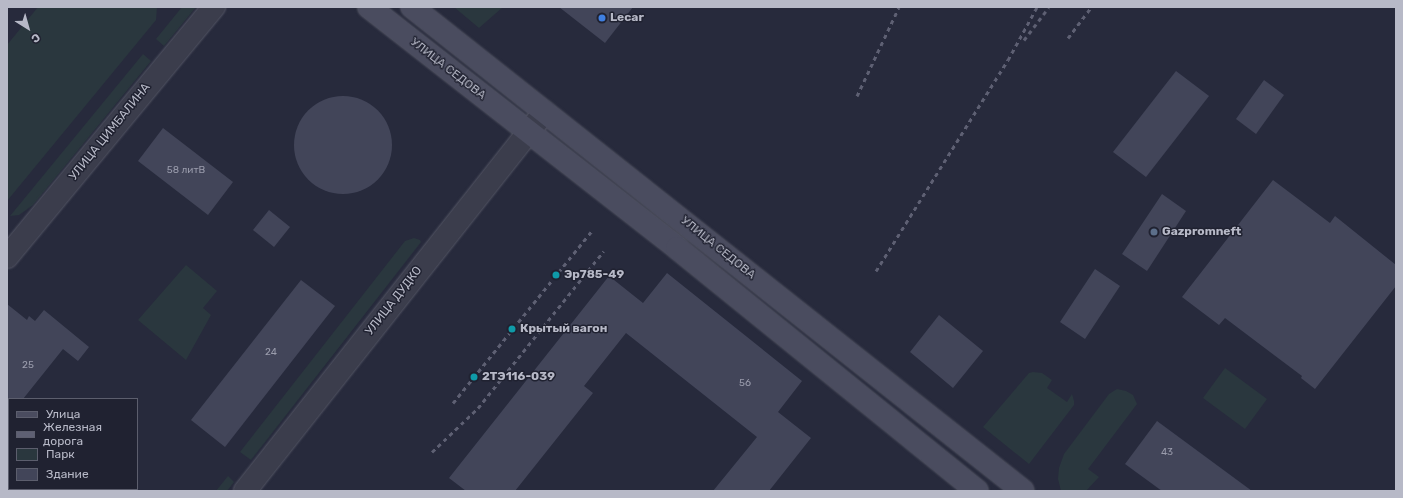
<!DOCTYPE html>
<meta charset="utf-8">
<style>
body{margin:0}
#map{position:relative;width:1403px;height:498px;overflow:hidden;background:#272a3c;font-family:Rubik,sans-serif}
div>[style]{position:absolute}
.green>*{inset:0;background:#2a373e}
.building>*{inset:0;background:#424559}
.round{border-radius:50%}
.roads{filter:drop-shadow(0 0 1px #535564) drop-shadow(0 0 1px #535564)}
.minor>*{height:22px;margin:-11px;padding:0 11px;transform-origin:11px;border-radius:11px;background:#3b3d4c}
.secondary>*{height:22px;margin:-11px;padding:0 11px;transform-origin:11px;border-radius:11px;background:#4a4c5f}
.rail>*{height:3px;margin-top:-1.5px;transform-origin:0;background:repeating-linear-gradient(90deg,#5e6073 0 4px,transparent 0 8px)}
.dots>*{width:11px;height:11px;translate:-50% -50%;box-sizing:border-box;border:2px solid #202231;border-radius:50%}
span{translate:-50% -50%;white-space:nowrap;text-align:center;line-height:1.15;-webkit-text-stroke:3px #202231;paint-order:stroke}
.number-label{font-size:10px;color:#9a9cac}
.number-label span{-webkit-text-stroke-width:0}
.poi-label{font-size:12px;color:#b7b9c7;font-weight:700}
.left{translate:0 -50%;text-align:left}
.street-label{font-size:12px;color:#b7b9c7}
.frame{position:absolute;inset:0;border:8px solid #b7b9c7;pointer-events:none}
.legend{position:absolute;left:8px;top:398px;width:130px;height:92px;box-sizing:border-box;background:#202231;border:1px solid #5c5e6d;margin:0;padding:5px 7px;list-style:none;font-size:12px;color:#b7b9c7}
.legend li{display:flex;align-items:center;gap:8px;height:20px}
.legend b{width:20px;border:1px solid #5c5e6d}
.north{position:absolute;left:8px;top:8px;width:40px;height:40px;-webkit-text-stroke:3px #202231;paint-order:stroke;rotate:143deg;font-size:11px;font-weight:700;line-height:16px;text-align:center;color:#b7b9c7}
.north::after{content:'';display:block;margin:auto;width:14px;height:18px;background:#b7b9c7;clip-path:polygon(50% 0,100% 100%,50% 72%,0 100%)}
</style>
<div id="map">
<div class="green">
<div style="clip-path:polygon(38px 7px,157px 7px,156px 20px,7px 201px,7px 45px)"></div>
<div style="clip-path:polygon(182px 7px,196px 7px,164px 46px,156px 39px)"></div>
<div style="clip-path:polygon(454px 7px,503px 7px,479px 28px)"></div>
<div style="clip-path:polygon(143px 54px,151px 61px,33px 205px,19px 215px,10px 216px)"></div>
<div style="clip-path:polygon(414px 238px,420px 240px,421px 242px,251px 460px,240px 452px,405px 241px)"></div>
<div style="clip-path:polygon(186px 265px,217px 291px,203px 308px,211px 315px,186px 360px,138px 320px)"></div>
<div style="clip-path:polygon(1225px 368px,1267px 399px,1245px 429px,1203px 398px)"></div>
<div style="clip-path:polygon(1033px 372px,1042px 373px,1052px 380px,1047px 388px,1067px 402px,1072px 394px,1074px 401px,1074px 405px,1029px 464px,983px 427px,1029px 373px)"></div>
<div style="clip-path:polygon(1117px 389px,1126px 391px,1133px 395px,1137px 404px,1088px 469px,1099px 477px,1086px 491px,1061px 491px,1058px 479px,1059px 468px,1064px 454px,1109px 394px)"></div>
<div style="clip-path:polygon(228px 476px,234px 482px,227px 491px,216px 491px)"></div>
</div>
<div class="building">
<div style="clip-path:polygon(559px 7px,633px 7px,605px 43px)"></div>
<div style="clip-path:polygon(1176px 71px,1209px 96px,1146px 177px,1113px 152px)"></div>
<div style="clip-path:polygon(1264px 80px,1284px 95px,1256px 134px,1236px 119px)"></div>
<div class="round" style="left:294px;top:96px;width:98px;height:98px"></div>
<div style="clip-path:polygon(163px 128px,233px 182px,208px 215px,138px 161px)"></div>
<div style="clip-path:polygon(1273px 180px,1330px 223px,1335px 216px,1396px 265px,1396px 286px,1315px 389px,1301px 378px,1302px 376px,1225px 318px,1219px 325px,1182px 297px)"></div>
<div style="clip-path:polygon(1162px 194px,1186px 211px,1147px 271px,1122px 254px)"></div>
<div style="clip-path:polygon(269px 210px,290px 227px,274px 247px,253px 230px)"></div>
<div style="clip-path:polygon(1095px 269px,1120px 286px,1085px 339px,1060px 322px)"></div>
<div style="clip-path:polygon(667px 273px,802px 381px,778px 412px,811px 438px,769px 491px,713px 491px,757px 437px,626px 333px,584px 386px,593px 393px,515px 491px,466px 491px,449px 478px,609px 276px,643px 303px)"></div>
<div style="clip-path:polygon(301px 280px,335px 306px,225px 447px,191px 420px)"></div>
<div style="clip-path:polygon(7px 304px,27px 320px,29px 316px,35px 321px,44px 310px,89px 347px,78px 361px,63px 349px,23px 399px,7px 399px)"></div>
<div style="clip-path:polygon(939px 315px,983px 351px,953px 388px,910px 352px)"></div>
<div style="clip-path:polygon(1157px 421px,1252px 491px,1162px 491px,1125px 464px)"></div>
</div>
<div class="roads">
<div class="minor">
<div style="left:7px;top:257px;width:325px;rotate:-50.4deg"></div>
<div style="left:245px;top:491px;width:483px;rotate:-51.7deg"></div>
</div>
<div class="secondary">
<div style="left:369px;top:7px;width:391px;rotate:38deg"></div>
<div style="left:677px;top:248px;width:386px;rotate:39deg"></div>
<div style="left:412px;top:7px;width:779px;rotate:38.38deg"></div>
</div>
</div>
<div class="rail">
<div style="left:1068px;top:38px;width:39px;rotate:-53deg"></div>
<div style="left:1024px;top:40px;width:41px;rotate:-52.9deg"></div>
<div style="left:857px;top:96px;width:98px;rotate:-64.7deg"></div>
<div style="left:876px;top:271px;width:249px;rotate:-58deg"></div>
<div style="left:1008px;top:60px;width:60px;rotate:-61.3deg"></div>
<div style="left:453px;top:403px;width:221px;rotate:-51.1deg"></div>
<div style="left:432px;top:452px;width:64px;rotate:-43.7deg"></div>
<div style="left:478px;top:408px;width:201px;rotate:-51.3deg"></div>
</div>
<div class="dots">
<div style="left:602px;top:18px;background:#3f7fe0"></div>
<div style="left:1154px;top:232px;background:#5c6f8a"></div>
<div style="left:556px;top:275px;background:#0f9aa8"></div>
<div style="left:512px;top:329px;background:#0f9aa8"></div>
<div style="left:474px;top:377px;background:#0f9aa8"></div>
</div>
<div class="number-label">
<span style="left:186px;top:171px">58 литВ</span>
<span style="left:271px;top:353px">24</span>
<span style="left:28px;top:366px">25</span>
<span style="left:745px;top:384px">56</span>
<span style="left:1167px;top:453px">43</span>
</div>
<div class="poi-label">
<span class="left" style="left:610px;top:18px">Lecar</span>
<span class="left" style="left:1162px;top:232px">Gazpromneft</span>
<span class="left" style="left:564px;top:275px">Эр785-49</span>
<span class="left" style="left:520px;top:329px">Крытый вагон</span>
<span class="left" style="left:482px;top:377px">2ТЭ116-039</span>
</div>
<div class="street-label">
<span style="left:448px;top:69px;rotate:38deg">УЛИЦА СЕДОВА</span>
<span style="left:110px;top:132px;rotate:-51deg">УЛИЦА ЦИМБАЛИНА</span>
<span style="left:718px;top:248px;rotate:39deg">УЛИЦА СЕДОВА</span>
<span style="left:394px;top:301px;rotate:-52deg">УЛИЦА ДУДКО</span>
</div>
<div class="frame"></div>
<ul class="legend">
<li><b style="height:5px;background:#4a4c5f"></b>Улица</li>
<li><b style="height:5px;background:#5e6073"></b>Железная дорога</li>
<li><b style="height:11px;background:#2a373e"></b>Парк</li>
<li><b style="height:11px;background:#424559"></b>Здание</li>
</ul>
<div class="north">С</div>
</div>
